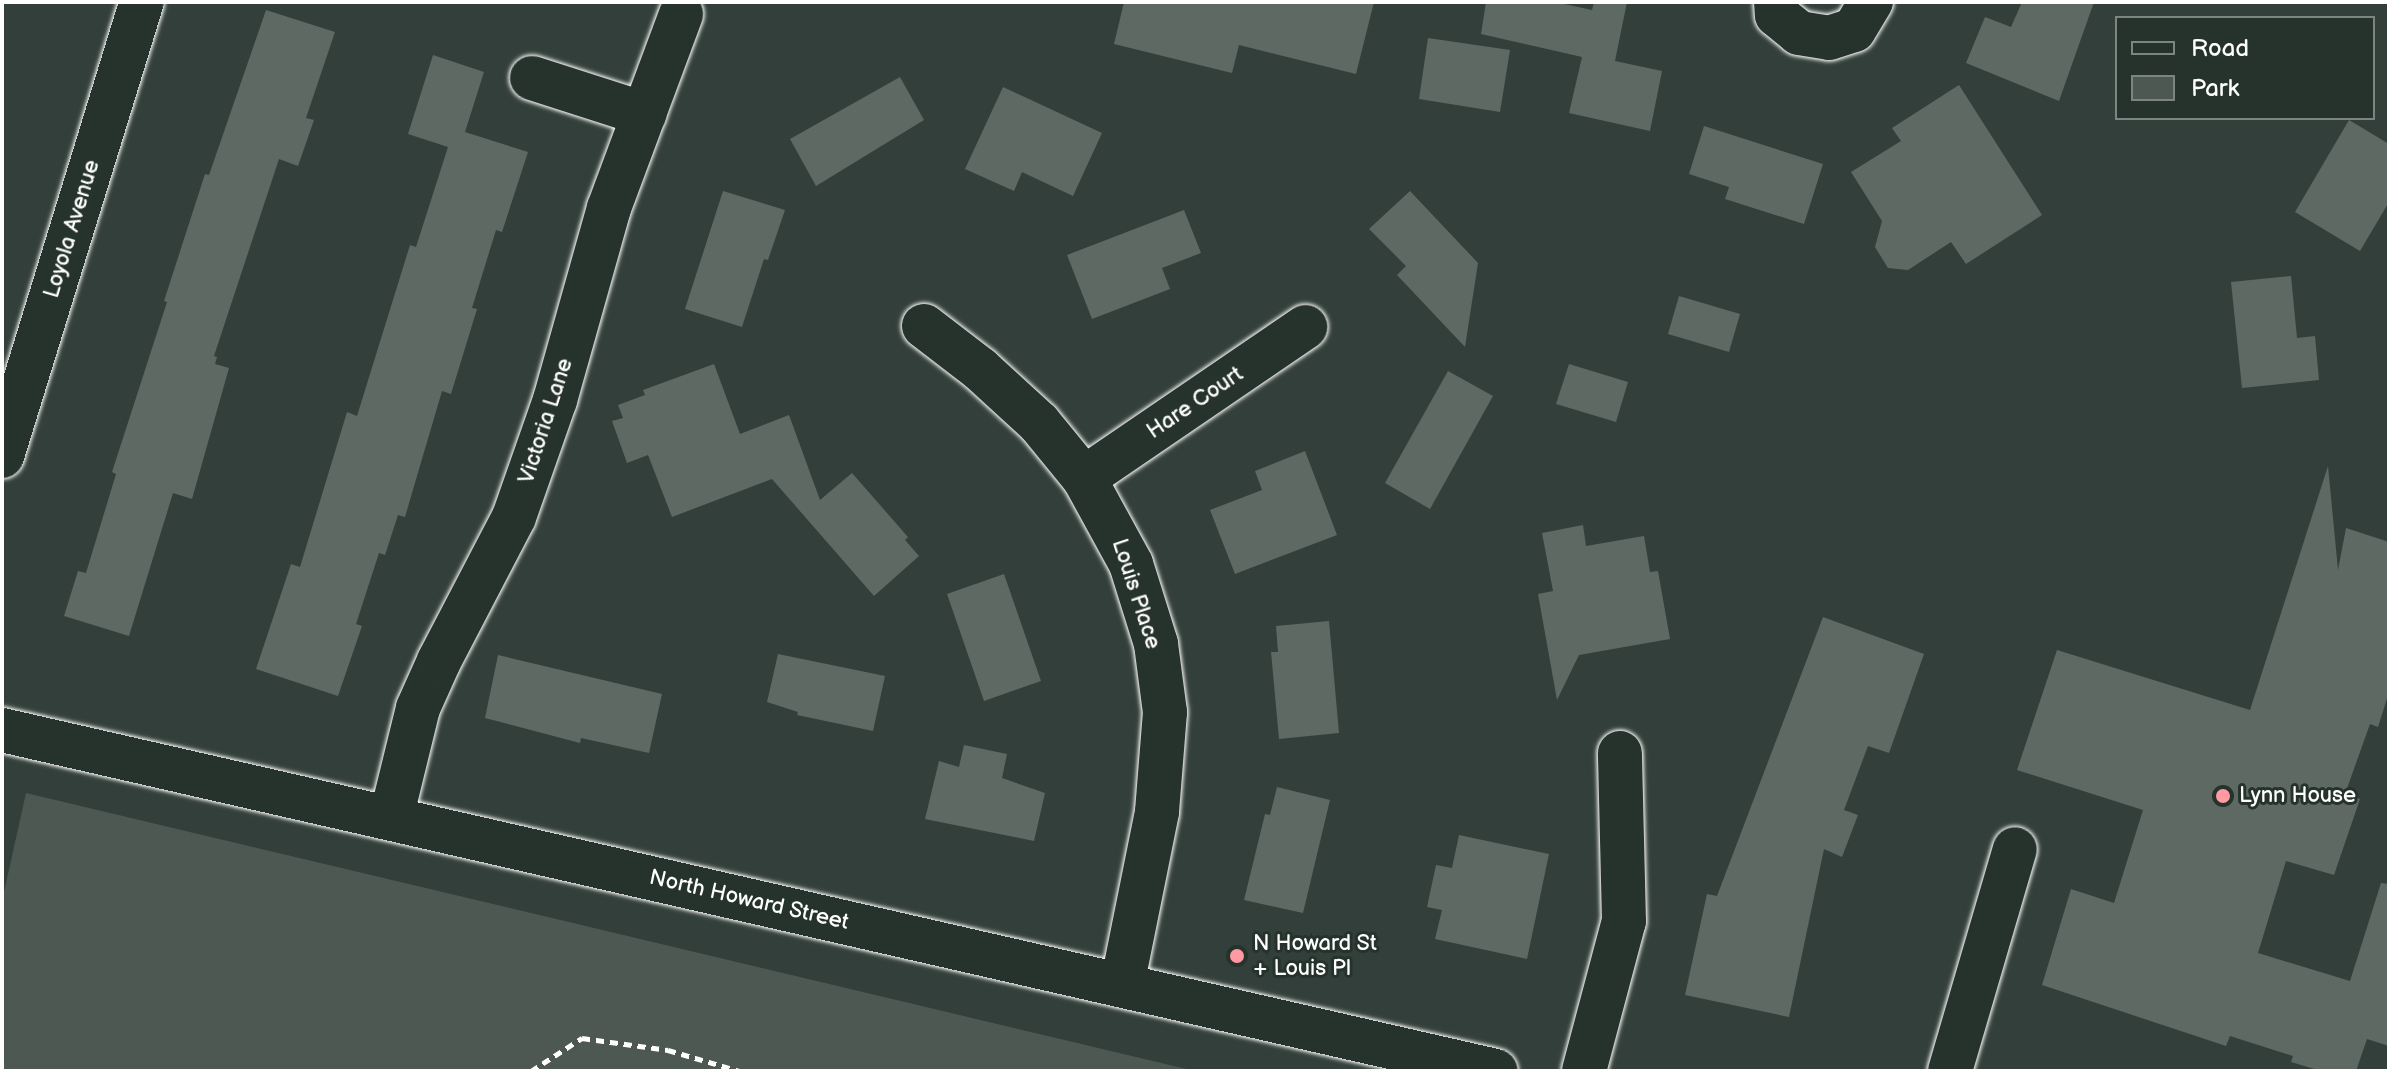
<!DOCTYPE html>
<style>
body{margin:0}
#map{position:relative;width:2391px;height:1073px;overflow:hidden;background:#333f3a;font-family:"Balsamiq Sans",sans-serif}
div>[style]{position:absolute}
.green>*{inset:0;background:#4d5853}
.building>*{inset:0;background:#5f6964}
.path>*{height:5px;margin-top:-2.5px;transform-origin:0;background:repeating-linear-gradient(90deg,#fff 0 8px,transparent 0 14px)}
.roads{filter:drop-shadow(0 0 2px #fff) drop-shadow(0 0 2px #fff)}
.minor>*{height:44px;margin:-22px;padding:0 22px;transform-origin:22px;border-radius:22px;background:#26332d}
.dots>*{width:22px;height:22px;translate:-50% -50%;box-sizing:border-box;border:4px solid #26332d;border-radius:50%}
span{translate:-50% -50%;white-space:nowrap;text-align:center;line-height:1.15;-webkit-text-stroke:6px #26332d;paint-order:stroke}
.street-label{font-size:22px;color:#fff}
.poi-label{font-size:22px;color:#fff}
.left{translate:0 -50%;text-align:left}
.frame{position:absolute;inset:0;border:4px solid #fff;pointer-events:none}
.legend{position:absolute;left:2115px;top:16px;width:260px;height:104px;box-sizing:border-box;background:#26332d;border:2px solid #7d8581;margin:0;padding:10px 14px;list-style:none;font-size:24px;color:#fff}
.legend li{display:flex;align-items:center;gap:16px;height:40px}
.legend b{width:40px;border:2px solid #7d8581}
</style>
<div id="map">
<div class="green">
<div style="clip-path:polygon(26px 793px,1195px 1071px,2px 1071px,2px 901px)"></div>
</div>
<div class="building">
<div style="clip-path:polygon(1124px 2px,1374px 2px,1356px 74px,1239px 45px,1232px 73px,1114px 44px)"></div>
<div style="clip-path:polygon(1486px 2px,1555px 2px,1592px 10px,1594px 2px,1627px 2px,1615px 61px,1662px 71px,1650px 131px,1569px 113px,1582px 57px,1481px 34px)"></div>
<div style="clip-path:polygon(2022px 2px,2094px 2px,2059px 101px,1966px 63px,1985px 17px,2011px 27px)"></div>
<div style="clip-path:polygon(266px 10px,335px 32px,306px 118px,314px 120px,298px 166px,279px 159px,214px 356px,217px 357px,215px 364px,229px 368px,192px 499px,173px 493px,129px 636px,64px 616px,78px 571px,86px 573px,116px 474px,112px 472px,167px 302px,164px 301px,205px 174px,209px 175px)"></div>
<div style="clip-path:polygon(1428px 38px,1510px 50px,1500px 112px,1419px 99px)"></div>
<div style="clip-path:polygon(433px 55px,484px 72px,465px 132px,528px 152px,502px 232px,496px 230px,472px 308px,477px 309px,451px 394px,442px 391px,405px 517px,398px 515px,385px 555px,379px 553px,356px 624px,362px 626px,338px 696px,256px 669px,291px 564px,300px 567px,347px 412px,357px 416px,410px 245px,416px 247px,448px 147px,408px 134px)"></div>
<div style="clip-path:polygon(900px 77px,924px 120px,816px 186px,790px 139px)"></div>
<div style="clip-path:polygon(1959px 85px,2042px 215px,1966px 264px,1951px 242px,1908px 270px,1888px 268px,1875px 247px,1882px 221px,1851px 172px,1901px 141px,1892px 128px)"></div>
<div style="clip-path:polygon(1003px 87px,1102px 133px,1073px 196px,1022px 172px,1014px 191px,965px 169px)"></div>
<div style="clip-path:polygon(2349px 120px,2389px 144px,2389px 202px,2360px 251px,2295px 212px)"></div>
<div style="clip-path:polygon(1704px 126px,1823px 164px,1804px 224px,1725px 199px,1729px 187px,1689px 174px)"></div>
<div style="clip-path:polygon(723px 191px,785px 210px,768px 260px,764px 259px,742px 327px,685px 309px)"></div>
<div style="clip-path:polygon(1410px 191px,1478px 263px,1465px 347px,1397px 275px,1406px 266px,1369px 229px)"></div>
<div style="clip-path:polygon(1184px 210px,1201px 253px,1162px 268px,1170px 289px,1092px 319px,1067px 255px)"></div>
<div style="clip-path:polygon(2291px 276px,2297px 338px,2315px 336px,2319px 380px,2242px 388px,2231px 282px)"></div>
<div style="clip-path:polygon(1679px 296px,1740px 314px,1729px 352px,1668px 334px)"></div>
<div style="clip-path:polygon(714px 364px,740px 434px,789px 415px,820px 500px,852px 473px,908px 537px,905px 540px,919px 556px,874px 596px,772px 479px,672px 517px,648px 455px,627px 463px,612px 421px,623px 418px,618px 405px,645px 395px,643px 390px)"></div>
<div style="clip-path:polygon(1569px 364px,1628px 382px,1616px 422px,1556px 404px)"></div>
<div style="clip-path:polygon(1448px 371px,1493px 396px,1430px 509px,1385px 483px)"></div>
<div style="clip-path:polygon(1305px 451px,1337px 535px,1235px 574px,1210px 510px,1262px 490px,1255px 471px)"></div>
<div style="clip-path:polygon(2328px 466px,2338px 570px,2346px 528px,2389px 542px,2389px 692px,2378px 727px,2370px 724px,2345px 794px,2360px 799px,2334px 875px,2286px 861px,2258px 953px,2350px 981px,2381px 883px,2389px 884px,2389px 1046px,2367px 1039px,2356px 1071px,2321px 1071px,2291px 1062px,2293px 1056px,2230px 1036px,2226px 1046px,2042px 985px,2071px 889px,2114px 903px,2143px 810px,2017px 770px,2057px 650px,2250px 710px)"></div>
<div style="clip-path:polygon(1583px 525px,1586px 546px,1644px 536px,1650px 572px,1658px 571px,1670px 639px,1579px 655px,1557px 700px,1538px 594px,1553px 591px,1542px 533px)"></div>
<div style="clip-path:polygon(1004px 574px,1041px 681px,984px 701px,947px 594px)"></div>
<div style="clip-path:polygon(1823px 617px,1924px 654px,1889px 753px,1868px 746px,1844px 810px,1858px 815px,1842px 857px,1824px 849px,1789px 1017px,1685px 995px,1707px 894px,1717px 896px)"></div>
<div style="clip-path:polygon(1329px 621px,1339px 733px,1279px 739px,1271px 652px,1278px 652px,1276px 626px)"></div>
<div style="clip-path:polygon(778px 654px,885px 676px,873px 731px,797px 715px,798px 712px,767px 702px)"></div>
<div style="clip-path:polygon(498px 655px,662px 694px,649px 753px,581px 738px,580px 743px,485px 718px)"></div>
<div style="clip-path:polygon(964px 745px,1007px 754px,1002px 778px,1045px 793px,1034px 841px,925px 819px,939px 761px,959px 767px)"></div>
<div style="clip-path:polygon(1277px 787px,1330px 800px,1303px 913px,1244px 900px,1265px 814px,1270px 815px)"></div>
<div style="clip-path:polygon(1459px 835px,1549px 854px,1527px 959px,1435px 939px,1442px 910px,1427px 907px,1436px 865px,1452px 868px)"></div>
</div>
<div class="path">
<div style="left:531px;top:1071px;width:61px;rotate:-32.9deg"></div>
<div style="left:582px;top:1038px;width:87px;rotate:7.9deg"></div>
<div style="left:668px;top:1050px;width:75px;rotate:16.3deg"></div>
</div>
<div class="roads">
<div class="minor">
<div style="left:1776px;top:2px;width:13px;rotate:86deg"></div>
<div style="left:1777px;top:15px;width:28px;rotate:39deg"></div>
<div style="left:1799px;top:33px;width:30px;rotate:9deg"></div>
<div style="left:1829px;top:38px;width:26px;rotate:-18deg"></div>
<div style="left:1854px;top:30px;width:33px;rotate:-59deg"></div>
<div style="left:532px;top:78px;width:118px;rotate:17.8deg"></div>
<div style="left:924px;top:326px;width:71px;rotate:37.5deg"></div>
<div style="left:980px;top:369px;width:80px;rotate:42.5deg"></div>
<div style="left:1039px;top:423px;width:71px;rotate:50.7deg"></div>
<div style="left:1084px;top:478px;width:98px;rotate:61.3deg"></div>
<div style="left:1131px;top:564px;width:84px;rotate:72.6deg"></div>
<div style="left:1156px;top:644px;width:69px;rotate:82.5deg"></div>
<div style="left:1165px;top:712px;width:100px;rotate:94.6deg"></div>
<div style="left:1157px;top:812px;width:177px;rotate:101.4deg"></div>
<div style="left:2px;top:456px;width:475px;rotate:-72.9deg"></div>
<div style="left:1084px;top:478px;width:268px;rotate:-34.3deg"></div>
<div style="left:2px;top:730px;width:1532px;rotate:12.86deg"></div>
<div style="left:391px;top:818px;width:113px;rotate:-76.2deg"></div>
<div style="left:418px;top:708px;width:51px;rotate:-65.9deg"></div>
<div style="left:439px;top:661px;width:162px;rotate:-62.5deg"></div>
<div style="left:514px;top:517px;width:124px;rotate:-70.7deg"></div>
<div style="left:555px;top:400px;width:199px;rotate:-74.3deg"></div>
<div style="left:609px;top:208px;width:207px;rotate:-69.6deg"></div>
<div style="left:1584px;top:1071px;width:155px;rotate:-75.1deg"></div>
<div style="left:1624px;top:921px;width:168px;rotate:-91.4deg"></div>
<div style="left:1950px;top:1071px;width:231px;rotate:-73.7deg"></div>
</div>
</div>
<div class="dots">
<div style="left:2223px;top:796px;background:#ff9aa2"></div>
<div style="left:1237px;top:956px;background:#ff9aa2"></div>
</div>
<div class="street-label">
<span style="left:72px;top:229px;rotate:-73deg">Loyola Avenue</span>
<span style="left:1195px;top:403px;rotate:-34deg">Hare Court</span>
<span style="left:546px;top:421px;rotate:-72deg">Victoria Lane</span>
<span style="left:1136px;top:594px;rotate:72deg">Louis Place</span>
<span style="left:749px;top:900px;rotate:13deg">North Howard Street</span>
</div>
<div class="poi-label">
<span class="left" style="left:2239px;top:796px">Lynn House</span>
<span class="left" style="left:1253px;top:956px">N Howard St<br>+ Louis Pl</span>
</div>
<div class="frame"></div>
<ul class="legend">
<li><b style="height:10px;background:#26332d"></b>Road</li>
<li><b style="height:22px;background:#4d5853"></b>Park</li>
</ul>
</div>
